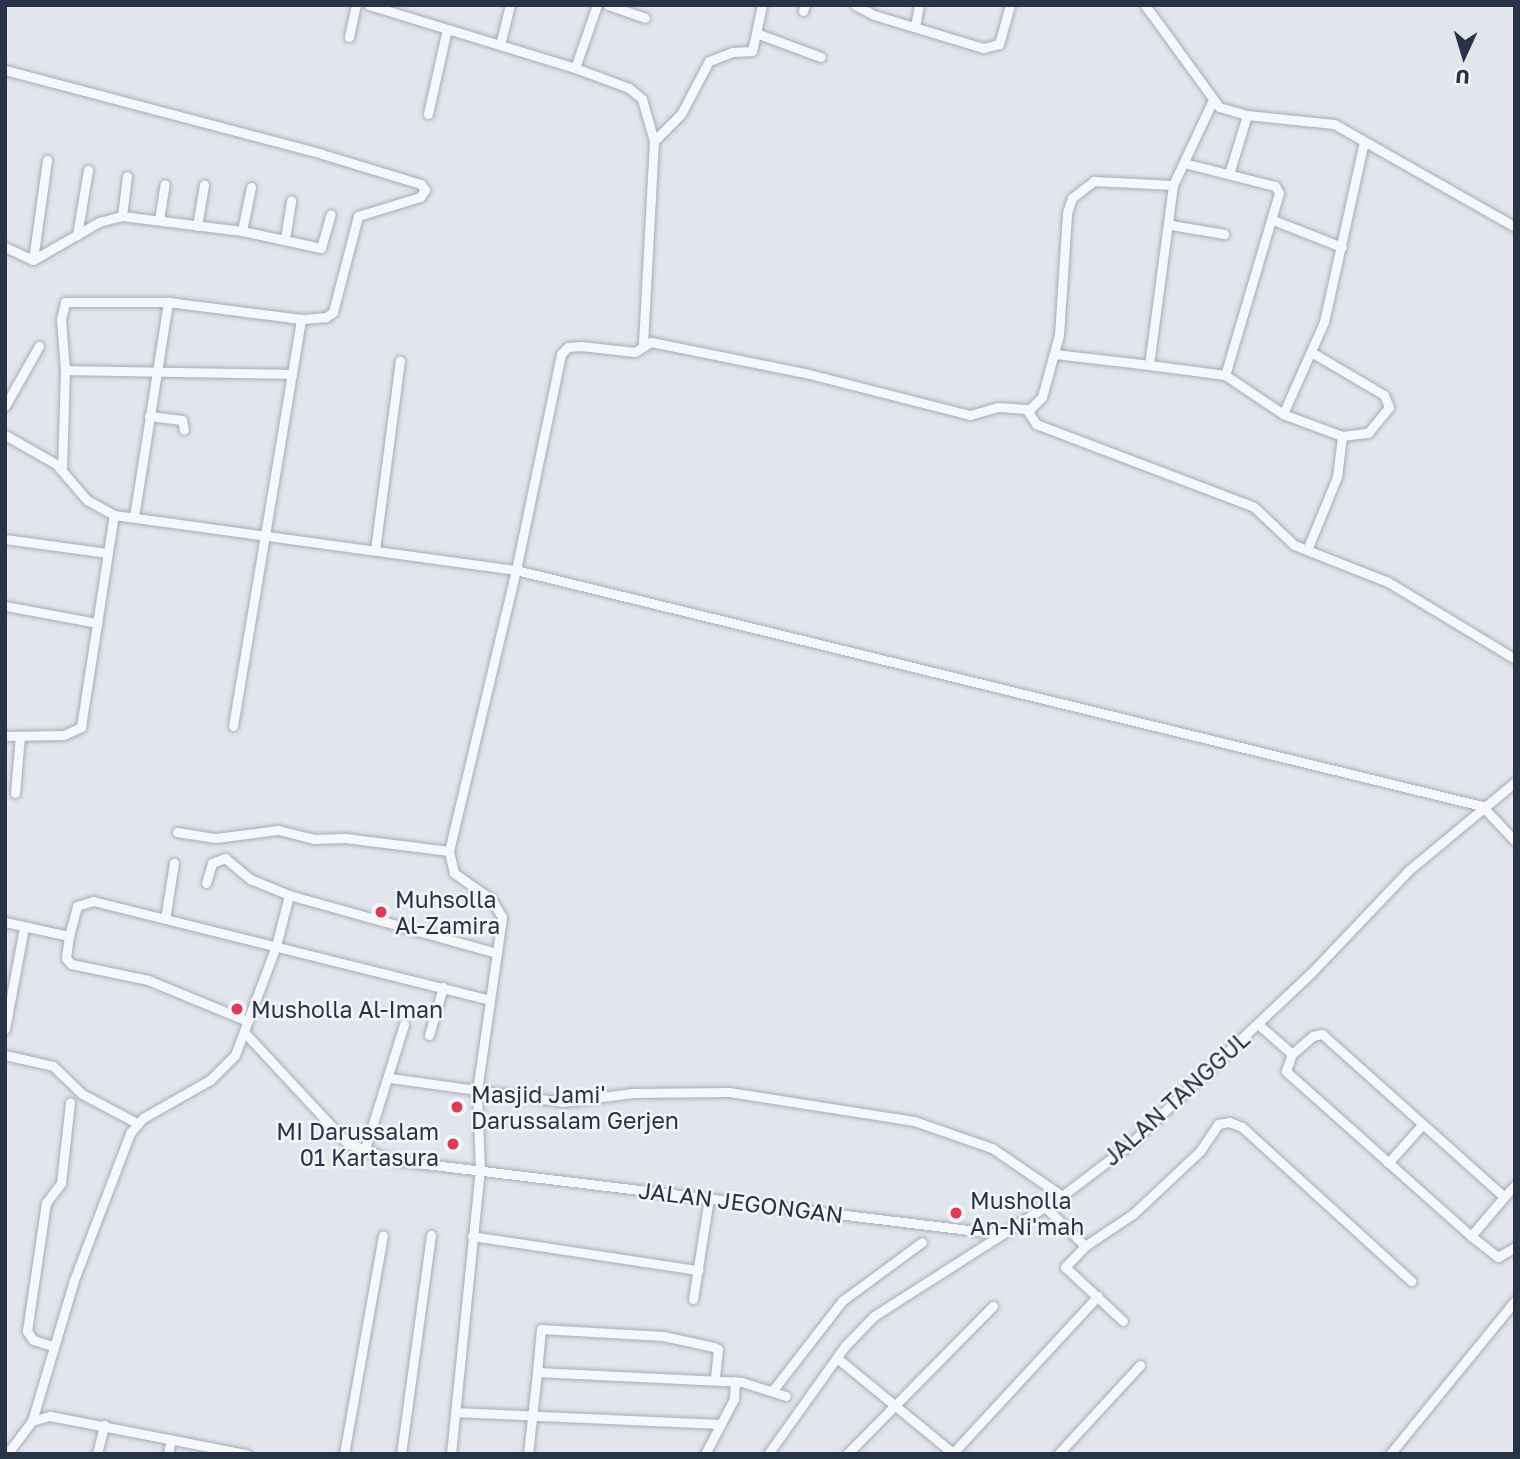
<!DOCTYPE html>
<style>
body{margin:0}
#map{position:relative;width:1520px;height:1459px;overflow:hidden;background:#e2e6ec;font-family:"Golos Text",sans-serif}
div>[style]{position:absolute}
.roads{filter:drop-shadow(0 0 2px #a6adb7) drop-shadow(0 0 2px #a6adb7)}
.street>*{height:9px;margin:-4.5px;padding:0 4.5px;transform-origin:4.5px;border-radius:4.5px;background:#f6f7fa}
.dots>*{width:19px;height:19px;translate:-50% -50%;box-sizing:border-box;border:4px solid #f2f5f9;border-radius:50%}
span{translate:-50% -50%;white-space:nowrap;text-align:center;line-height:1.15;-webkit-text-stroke:5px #f2f5f9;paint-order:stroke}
.poi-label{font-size:23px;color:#283346}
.left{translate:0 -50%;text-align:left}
.right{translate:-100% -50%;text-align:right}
.street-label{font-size:23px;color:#283346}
.frame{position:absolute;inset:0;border:7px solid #283346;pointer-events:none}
.north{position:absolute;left:1429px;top:21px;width:70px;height:70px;-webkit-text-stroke:5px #f2f5f9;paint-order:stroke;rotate:184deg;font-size:19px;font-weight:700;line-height:28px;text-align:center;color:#283346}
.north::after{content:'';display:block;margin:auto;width:24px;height:32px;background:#283346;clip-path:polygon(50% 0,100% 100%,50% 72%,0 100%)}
</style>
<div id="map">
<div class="roads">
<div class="street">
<div style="left:369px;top:5px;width:215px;rotate:17deg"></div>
<div style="left:575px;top:68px;width:58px;rotate:20.3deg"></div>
<div style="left:629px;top:88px;width:17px;rotate:40deg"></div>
<div style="left:642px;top:99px;width:44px;rotate:74.1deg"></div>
<div style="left:654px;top:141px;width:202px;rotate:93.1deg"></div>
<div style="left:608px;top:5px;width:39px;rotate:19deg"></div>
<div style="left:762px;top:5px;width:29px;rotate:102deg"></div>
<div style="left:756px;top:33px;width:69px;rotate:20.3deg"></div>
<div style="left:855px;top:5px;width:21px;rotate:28deg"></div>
<div style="left:874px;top:15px;width:114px;rotate:16.8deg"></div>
<div style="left:983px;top:48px;width:16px;rotate:-14deg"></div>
<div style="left:999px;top:44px;width:41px;rotate:-74.2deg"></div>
<div style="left:1145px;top:5px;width:126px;rotate:54deg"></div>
<div style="left:1219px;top:107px;width:29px;rotate:16deg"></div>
<div style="left:1247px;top:115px;width:87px;rotate:5.9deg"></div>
<div style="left:1334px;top:124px;width:208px;rotate:29.6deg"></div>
<div style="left:803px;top:11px;width:6px;rotate:-72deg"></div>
<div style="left:915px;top:27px;width:22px;rotate:-80deg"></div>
<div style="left:349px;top:37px;width:33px;rotate:-78deg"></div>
<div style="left:500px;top:45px;width:41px;rotate:-76deg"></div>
<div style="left:575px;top:68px;width:67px;rotate:-70.8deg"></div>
<div style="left:5px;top:70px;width:328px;rotate:14.8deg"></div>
<div style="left:322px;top:154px;width:103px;rotate:16.9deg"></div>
<div style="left:421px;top:184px;width:7px;rotate:56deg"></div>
<div style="left:425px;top:190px;width:9px;rotate:126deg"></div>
<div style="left:420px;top:197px;width:65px;rotate:163deg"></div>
<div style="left:358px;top:216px;width:99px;rotate:104.6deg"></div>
<div style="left:333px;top:312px;width:9px;rotate:144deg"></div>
<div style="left:326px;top:317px;width:25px;rotate:175deg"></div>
<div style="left:301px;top:319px;width:134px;rotate:-172.7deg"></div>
<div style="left:168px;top:302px;width:103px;rotate:180deg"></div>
<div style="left:65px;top:302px;width:17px;rotate:103deg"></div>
<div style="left:61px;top:319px;width:51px;rotate:85.5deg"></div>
<div style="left:65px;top:370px;width:101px;rotate:91.7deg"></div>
<div style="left:428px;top:114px;width:87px;rotate:-77.4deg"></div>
<div style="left:654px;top:141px;width:38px;rotate:-45deg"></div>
<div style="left:681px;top:114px;width:60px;rotate:-62.2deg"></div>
<div style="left:709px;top:61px;width:26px;rotate:-21deg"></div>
<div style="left:733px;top:52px;width:19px;rotate:-3deg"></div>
<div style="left:752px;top:51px;width:18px;rotate:-77deg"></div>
<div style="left:1184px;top:163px;width:94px;rotate:14.2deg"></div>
<div style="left:1275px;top:186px;width:8px;rotate:60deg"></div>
<div style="left:1279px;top:193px;width:190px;rotate:106.5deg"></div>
<div style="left:1229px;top:174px;width:62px;rotate:-73deg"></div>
<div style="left:122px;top:216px;width:40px;rotate:-82.9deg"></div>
<div style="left:159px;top:220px;width:36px;rotate:-81deg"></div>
<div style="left:1273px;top:220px;width:74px;rotate:21.4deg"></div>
<div style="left:1171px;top:225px;width:54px;rotate:9.6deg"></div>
<div style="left:197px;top:226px;width:42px;rotate:-80.3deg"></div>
<div style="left:242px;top:231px;width:45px;rotate:-78.4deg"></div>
<div style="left:77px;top:235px;width:66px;rotate:-80.4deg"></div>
<div style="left:285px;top:239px;width:39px;rotate:-81deg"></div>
<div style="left:5px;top:247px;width:31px;rotate:25deg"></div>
<div style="left:33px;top:260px;width:101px;rotate:-82deg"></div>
<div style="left:33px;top:260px;width:76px;rotate:-29.9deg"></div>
<div style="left:99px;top:222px;width:24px;rotate:-15deg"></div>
<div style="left:122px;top:216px;width:121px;rotate:7.1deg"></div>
<div style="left:242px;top:231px;width:81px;rotate:12.1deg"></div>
<div style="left:321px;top:248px;width:35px;rotate:-74deg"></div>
<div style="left:1055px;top:354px;width:95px;rotate:6.7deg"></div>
<div style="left:1149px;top:365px;width:182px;rotate:-82.4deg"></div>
<div style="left:1149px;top:365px;width:77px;rotate:7.5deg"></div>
<div style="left:1225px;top:375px;width:70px;rotate:33.9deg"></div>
<div style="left:65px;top:370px;width:227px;rotate:1deg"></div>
<div style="left:5px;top:406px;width:69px;rotate:-60.5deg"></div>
<div style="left:1027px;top:410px;width:17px;rotate:57deg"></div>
<div style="left:1036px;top:424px;width:233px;rotate:20.8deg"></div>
<div style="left:1254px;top:507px;width:55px;rotate:43.5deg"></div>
<div style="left:1294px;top:545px;width:101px;rotate:21.5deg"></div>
<div style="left:1388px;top:582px;width:149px;rotate:31.2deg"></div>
<div style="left:149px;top:416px;width:33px;rotate:7deg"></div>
<div style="left:182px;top:420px;width:10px;rotate:79deg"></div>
<div style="left:5px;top:435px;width:59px;rotate:29.6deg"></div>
<div style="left:56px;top:464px;width:48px;rotate:49.3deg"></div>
<div style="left:87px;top:500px;width:31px;rotate:29deg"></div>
<div style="left:114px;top:515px;width:406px;rotate:7.8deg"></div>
<div style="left:516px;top:570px;width:994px;rotate:13.73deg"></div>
<div style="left:1482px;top:806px;width:48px;rotate:46.7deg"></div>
<div style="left:1342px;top:436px;width:63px;rotate:-159.6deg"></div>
<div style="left:1283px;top:414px;width:101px;rotate:-66deg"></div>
<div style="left:1324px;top:322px;width:184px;rotate:-77.5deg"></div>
<div style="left:134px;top:517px;width:218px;rotate:-81deg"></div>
<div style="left:5px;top:539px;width:103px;rotate:7.8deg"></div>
<div style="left:375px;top:550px;width:191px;rotate:-82.5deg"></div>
<div style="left:1307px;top:550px;width:79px;rotate:-67.7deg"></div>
<div style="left:1337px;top:477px;width:41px;rotate:-83deg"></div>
<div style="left:1342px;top:436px;width:26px;rotate:-7deg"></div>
<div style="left:1368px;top:433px;width:33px;rotate:-51deg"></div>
<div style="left:1389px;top:407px;width:13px;rotate:-113deg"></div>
<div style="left:1384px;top:395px;width:82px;rotate:-149.4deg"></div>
<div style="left:5px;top:606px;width:94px;rotate:10.5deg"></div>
<div style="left:233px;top:726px;width:413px;rotate:-80.5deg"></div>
<div style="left:5px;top:736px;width:59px;rotate:-1deg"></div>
<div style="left:64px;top:735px;width:19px;rotate:-25deg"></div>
<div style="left:81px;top:727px;width:215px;rotate:-81.2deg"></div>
<div style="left:15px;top:793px;width:57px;rotate:-85deg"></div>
<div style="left:177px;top:832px;width:39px;rotate:9deg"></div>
<div style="left:216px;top:838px;width:63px;rotate:-7.4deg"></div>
<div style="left:278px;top:830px;width:36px;rotate:14deg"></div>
<div style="left:313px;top:839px;width:32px;rotate:-2deg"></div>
<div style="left:345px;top:838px;width:105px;rotate:7.1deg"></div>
<div style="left:206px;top:883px;width:21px;rotate:-73deg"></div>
<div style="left:212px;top:863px;width:14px;rotate:-21deg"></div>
<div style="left:225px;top:858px;width:33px;rotate:40deg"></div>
<div style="left:250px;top:879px;width:42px;rotate:22.3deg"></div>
<div style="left:289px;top:895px;width:216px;rotate:15.6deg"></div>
<div style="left:165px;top:919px;width:57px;rotate:-80.9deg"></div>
<div style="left:5px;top:922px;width:66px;rotate:12.3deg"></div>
<div style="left:69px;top:936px;width:31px;rotate:-75deg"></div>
<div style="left:77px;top:906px;width:17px;rotate:-17deg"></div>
<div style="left:93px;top:901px;width:406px;rotate:14deg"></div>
<div style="left:69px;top:936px;width:22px;rotate:98deg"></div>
<div style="left:66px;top:958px;width:8px;rotate:50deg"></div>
<div style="left:71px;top:964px;width:79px;rotate:11.7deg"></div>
<div style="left:148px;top:980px;width:105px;rotate:22.4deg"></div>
<div style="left:1258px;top:1024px;width:45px;rotate:41.4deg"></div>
<div style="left:5px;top:1029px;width:104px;rotate:-79.4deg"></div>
<div style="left:244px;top:1032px;width:151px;rotate:47.1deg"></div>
<div style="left:347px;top:1143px;width:48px;rotate:20.7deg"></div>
<div style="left:392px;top:1160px;width:614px;rotate:6.92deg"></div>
<div style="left:1322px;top:1034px;width:244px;rotate:41.8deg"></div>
<div style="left:1504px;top:1197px;width:51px;rotate:130.2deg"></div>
<div style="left:1471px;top:1236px;width:248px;rotate:-138.3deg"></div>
<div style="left:1286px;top:1071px;width:18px;rotate:-71deg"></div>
<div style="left:1292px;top:1054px;width:28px;rotate:-41deg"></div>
<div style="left:1313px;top:1036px;width:9px;rotate:-13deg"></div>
<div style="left:429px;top:1035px;width:50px;rotate:-73.7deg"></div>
<div style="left:5px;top:1055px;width:49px;rotate:12.9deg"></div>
<div style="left:53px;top:1066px;width:40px;rotate:44deg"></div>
<div style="left:82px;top:1094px;width:62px;rotate:27.8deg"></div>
<div style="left:390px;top:1078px;width:174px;rotate:7.9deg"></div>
<div style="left:562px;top:1102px;width:72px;rotate:-7.2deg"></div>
<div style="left:633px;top:1093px;width:96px;rotate:-0.6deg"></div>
<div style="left:729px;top:1092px;width:187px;rotate:8.9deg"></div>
<div style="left:914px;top:1121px;width:83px;rotate:19.1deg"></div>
<div style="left:992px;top:1148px;width:85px;rotate:34.4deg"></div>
<div style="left:364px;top:1152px;width:134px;rotate:-72.6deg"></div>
<div style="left:1388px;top:1163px;width:51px;rotate:-48.2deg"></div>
<div style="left:1504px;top:1197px;width:16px;rotate:-47deg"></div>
<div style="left:1045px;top:1207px;width:56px;rotate:44.3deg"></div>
<div style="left:472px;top:1236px;width:229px;rotate:8.6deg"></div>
<div style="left:1471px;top:1236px;width:34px;rotate:38deg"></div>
<div style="left:1498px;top:1257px;width:20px;rotate:-30deg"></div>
<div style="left:693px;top:1299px;width:102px;rotate:-81deg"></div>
<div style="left:1123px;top:1321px;width:79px;rotate:-137deg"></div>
<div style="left:1065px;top:1267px;width:29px;rotate:-46deg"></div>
<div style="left:1085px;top:1246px;width:58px;rotate:-33.7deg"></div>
<div style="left:1133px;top:1214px;width:92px;rotate:-43.2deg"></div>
<div style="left:1200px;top:1151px;width:32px;rotate:-56deg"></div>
<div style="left:1218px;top:1124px;width:11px;rotate:-10deg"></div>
<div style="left:1229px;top:1122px;width:14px;rotate:21deg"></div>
<div style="left:1242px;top:1127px;width:229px;rotate:42.3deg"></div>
<div style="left:53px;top:1346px;width:21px;rotate:-163deg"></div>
<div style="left:33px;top:1340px;width:11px;rotate:-124deg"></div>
<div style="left:27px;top:1331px;width:129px;rotate:-81.6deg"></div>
<div style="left:46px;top:1203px;width:25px;rotate:-53deg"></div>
<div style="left:61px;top:1183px;width:81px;rotate:-83.6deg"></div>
<div style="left:837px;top:1358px;width:151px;rotate:39.4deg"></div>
<div style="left:537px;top:1372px;width:43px;rotate:-84.7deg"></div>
<div style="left:541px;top:1329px;width:122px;rotate:3.3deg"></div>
<div style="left:663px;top:1336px;width:52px;rotate:12.2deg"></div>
<div style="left:714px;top:1347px;width:4px;rotate:27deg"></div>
<div style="left:718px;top:1349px;width:31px;rotate:96deg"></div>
<div style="left:773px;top:1390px;width:113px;rotate:-52.2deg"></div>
<div style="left:842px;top:1301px;width:99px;rotate:-36.4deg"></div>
<div style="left:455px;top:1412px;width:265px;rotate:2.6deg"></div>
<div style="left:32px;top:1421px;width:147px;rotate:-73.4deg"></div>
<div style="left:74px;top:1280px;width:157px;rotate:-69.1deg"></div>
<div style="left:130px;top:1133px;width:20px;rotate:-49deg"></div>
<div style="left:143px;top:1118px;width:77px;rotate:-29.6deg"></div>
<div style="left:210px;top:1080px;width:35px;rotate:-45deg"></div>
<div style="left:235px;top:1055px;width:116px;rotate:-69.4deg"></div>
<div style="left:276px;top:946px;width:53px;rotate:-75.7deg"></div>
<div style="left:7px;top:1454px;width:41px;rotate:-52.9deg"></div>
<div style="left:32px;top:1421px;width:19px;rotate:-16deg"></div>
<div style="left:50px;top:1416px;width:200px;rotate:11deg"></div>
<div style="left:97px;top:1454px;width:30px;rotate:-76deg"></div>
<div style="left:168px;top:1454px;width:15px;rotate:-79deg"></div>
<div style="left:344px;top:1454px;width:222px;rotate:-79.9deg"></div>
<div style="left:401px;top:1454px;width:221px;rotate:-82.2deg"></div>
<div style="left:451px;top:1454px;width:285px;rotate:-84.2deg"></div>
<div style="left:480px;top:1170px;width:79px;rotate:-92.2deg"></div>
<div style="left:477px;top:1091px;width:176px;rotate:-81.8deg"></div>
<div style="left:502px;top:917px;width:21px;rotate:-121deg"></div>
<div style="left:491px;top:899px;width:45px;rotate:-144.9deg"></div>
<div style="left:454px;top:873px;width:23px;rotate:-103deg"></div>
<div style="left:449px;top:851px;width:289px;rotate:-76.6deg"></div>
<div style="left:516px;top:570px;width:221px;rotate:-78.2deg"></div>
<div style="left:561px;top:354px;width:10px;rotate:-45deg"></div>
<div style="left:568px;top:347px;width:13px;rotate:-4deg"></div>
<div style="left:581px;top:346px;width:54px;rotate:6.3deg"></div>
<div style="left:635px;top:352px;width:19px;rotate:-32deg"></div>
<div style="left:651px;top:342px;width:161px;rotate:11.4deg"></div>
<div style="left:809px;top:374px;width:166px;rotate:14.3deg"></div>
<div style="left:970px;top:415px;width:29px;rotate:-16deg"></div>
<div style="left:998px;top:407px;width:32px;rotate:4deg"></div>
<div style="left:1030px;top:409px;width:17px;rotate:-45deg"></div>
<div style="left:1042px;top:397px;width:64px;rotate:-74.7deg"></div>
<div style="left:1059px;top:335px;width:122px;rotate:-86.2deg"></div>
<div style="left:1067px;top:213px;width:16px;rotate:-72deg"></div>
<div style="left:1072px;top:198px;width:28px;rotate:-38deg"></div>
<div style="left:1094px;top:181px;width:79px;rotate:2.9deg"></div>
<div style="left:1173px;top:185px;width:92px;rotate:-64.8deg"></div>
<div style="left:528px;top:1454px;width:82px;rotate:-83.7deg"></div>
<div style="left:537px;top:1372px;width:205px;rotate:2.8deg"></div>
<div style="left:742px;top:1382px;width:46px;rotate:17.7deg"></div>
<div style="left:705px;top:1454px;width:62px;rotate:-62.2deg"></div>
<div style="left:734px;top:1399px;width:18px;rotate:-87deg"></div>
<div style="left:768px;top:1454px;width:133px;rotate:-54.5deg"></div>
<div style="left:845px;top:1346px;width:42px;rotate:-46deg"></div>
<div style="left:874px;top:1316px;width:223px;rotate:-32.6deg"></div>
<div style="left:1062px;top:1196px;width:84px;rotate:-37.3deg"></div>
<div style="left:1129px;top:1145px;width:250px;rotate:-43.4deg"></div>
<div style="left:1311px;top:973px;width:142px;rotate:-46.4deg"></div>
<div style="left:1409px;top:870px;width:138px;rotate:-39.7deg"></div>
<div style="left:847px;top:1454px;width:208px;rotate:-45.4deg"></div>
<div style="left:952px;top:1454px;width:215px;rotate:-47.3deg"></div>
<div style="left:1058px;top:1454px;width:121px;rotate:-47.3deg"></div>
<div style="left:1390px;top:1454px;width:198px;rotate:-50.8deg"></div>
</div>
</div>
<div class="dots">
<div style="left:381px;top:912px;background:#dc3c54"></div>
<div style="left:237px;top:1009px;background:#dc3c54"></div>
<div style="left:457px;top:1107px;background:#dc3c54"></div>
<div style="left:453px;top:1144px;background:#dc3c54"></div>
<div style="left:956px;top:1213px;background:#dc3c54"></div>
</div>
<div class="poi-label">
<span class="left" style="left:395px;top:912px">Muhsolla<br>Al-Zamira</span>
<span class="left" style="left:251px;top:1009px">Musholla Al-Iman</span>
<span class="left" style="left:471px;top:1107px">Masjid Jami'<br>Darussalam Gerjen</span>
<span class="right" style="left:439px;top:1144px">MI Darussalam<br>01 Kartasura</span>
<span class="left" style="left:970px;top:1213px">Musholla<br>An-Ni'mah</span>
</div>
<div class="street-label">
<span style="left:1176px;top:1098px;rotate:-42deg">JALAN TANGGUL</span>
<span style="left:741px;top:1202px;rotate:7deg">JALAN JEGONGAN</span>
</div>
<div class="frame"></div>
<div class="north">U</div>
</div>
